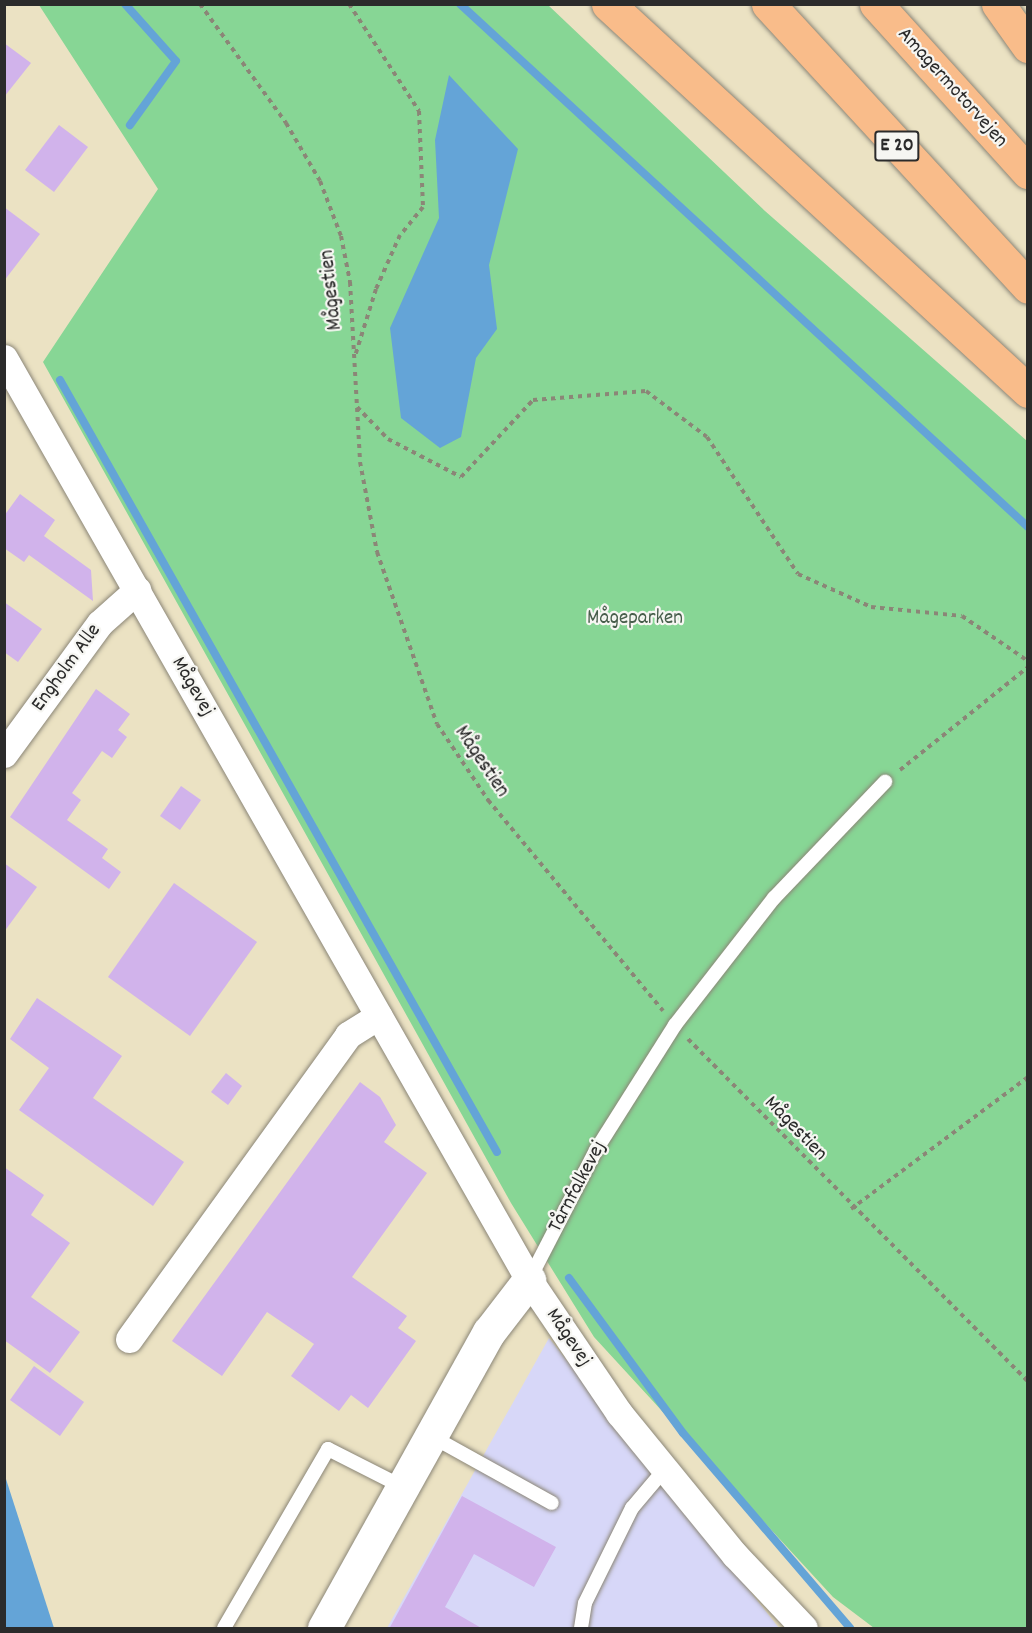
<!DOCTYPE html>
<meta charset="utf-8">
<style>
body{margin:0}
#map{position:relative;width:1032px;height:1633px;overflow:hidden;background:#ebe2c3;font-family:Dekko,sans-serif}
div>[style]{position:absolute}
.built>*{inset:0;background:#d7d7f8}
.green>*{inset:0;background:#87d695}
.water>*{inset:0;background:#64a4d7}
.stream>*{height:8px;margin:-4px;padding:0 4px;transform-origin:4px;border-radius:4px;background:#64a4d7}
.building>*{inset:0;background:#d1b3eb}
.path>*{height:4px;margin-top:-2px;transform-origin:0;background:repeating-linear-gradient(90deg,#8b8677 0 4.5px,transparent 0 9px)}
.roads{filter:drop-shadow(0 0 2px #8b8677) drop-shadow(0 0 2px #8b8677)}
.service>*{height:14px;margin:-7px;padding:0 7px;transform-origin:7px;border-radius:7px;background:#fff}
.minor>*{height:27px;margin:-13.5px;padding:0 13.5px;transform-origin:13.5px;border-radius:13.5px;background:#fff}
.tertiary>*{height:33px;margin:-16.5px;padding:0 16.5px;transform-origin:16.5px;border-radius:16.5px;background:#fff}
.motorway>*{height:33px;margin:-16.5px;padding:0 16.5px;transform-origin:16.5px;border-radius:16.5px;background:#f9bc8a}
span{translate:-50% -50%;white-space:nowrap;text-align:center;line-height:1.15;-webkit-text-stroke:4.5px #f6f6f2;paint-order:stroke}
.shield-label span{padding:2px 4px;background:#f6f6f2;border:2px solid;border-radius:4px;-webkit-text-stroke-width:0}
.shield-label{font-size:20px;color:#2b2b2b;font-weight:700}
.street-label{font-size:21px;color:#2b2b2b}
.park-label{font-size:21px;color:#475e4b}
.frame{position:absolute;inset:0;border:6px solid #2b2b2b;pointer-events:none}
</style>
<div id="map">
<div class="built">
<div style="clip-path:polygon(549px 1338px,779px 1628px,387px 1628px)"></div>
</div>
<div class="green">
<div style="clip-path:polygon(39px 5px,548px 5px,765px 211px,1027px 441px,1027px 1628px,874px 1628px,833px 1597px,594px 1337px,511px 1203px,43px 362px,158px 189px)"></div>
</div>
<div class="water">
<div style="clip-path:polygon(449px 75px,518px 149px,489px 265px,497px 329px,476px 358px,461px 437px,440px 448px,401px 418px,390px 328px,439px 218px,435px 140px)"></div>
<div style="clip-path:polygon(4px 1476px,5px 1476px,54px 1628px,5px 1628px)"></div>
</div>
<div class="stream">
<div style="left:125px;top:4px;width:76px;rotate:48.2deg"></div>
<div style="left:176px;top:61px;width:79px;rotate:125.7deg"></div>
<div style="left:460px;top:4px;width:772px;rotate:42.64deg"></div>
<div style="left:60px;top:380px;width:887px;rotate:60.49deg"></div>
<div style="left:569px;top:1278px;width:192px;rotate:53.7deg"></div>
<div style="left:683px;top:1433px;width:257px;rotate:49.4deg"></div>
</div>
<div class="building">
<div style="clip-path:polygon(4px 43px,31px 63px,4px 97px)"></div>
<div style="clip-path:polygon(59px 125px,88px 147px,54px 192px,25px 170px)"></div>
<div style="clip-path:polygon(4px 207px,40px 234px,4px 281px)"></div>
<div style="clip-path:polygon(20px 494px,55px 520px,44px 536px,91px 570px,93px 601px,29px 555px,24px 562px,4px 548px,4px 516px)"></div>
<div style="clip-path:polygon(4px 602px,42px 629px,18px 662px,4px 652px)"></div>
<div style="clip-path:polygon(96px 689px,130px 714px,118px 730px,127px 737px,112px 758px,102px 751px,72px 793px,81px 800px,67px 820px,108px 849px,102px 858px,121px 872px,109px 889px,10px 817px)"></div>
<div style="clip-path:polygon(181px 786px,201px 800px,180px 830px,160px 816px)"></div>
<div style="clip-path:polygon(4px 863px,37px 887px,4px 932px)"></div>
<div style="clip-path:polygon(174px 883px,257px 942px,190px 1036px,108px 977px)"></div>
<div style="clip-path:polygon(37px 998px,122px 1056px,93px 1098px,184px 1162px,153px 1206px,19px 1110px,49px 1068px,10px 1039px)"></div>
<div style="clip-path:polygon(226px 1073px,242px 1086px,228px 1105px,211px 1092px)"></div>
<div style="clip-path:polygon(360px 1082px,380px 1097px,396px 1125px,384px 1142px,427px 1173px,352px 1277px,407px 1316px,398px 1328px,416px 1341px,368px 1408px,351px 1395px,339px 1411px,291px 1376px,314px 1344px,267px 1312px,222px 1376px,172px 1341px)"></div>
<div style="clip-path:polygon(4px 1167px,44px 1195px,31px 1215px,70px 1243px,31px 1297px,80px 1332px,50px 1373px,4px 1340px)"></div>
<div style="clip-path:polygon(34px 1366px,84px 1402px,60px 1436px,10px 1400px)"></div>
<div style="clip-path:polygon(462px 1496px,556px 1547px,534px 1587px,474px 1554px,445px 1607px,483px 1629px,389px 1629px)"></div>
</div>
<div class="path">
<div style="left:200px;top:4px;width:147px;rotate:54.1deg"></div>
<div style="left:286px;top:123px;width:67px;rotate:59.6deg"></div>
<div style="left:320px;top:181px;width:59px;rotate:69.1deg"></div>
<div style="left:341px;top:236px;width:47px;rotate:78.9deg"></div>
<div style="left:350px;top:282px;width:180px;rotate:86.8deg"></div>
<div style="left:360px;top:462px;width:92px;rotate:79.3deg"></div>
<div style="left:377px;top:552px;width:182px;rotate:70.8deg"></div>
<div style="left:437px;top:724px;width:92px;rotate:56.1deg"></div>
<div style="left:488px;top:800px;width:274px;rotate:50.3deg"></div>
<div style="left:349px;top:4px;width:128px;rotate:56.8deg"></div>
<div style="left:419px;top:111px;width:96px;rotate:87.6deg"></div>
<div style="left:423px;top:207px;width:36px;rotate:129deg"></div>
<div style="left:400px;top:235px;width:59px;rotate:114deg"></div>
<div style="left:376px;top:289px;width:70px;rotate:107.4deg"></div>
<div style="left:357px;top:407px;width:45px;rotate:45.9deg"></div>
<div style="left:388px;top:439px;width:82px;rotate:27.5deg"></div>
<div style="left:461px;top:477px;width:105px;rotate:-46.9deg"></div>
<div style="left:533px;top:400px;width:113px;rotate:-4.6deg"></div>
<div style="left:646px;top:391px;width:76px;rotate:37deg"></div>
<div style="left:707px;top:437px;width:164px;rotate:56.4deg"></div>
<div style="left:798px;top:574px;width:80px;rotate:24.3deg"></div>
<div style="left:871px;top:607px;width:91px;rotate:5.6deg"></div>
<div style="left:962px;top:616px;width:80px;rotate:34.3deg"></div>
<div style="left:900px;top:770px;width:164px;rotate:-38.8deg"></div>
<div style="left:688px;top:1039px;width:482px;rotate:45.2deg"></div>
<div style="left:851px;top:1209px;width:221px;rotate:-36.7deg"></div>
</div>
<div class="roads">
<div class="service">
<div style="left:529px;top:1280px;width:146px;rotate:-62.7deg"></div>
<div style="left:596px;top:1150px;width:148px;rotate:-57.7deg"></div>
<div style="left:675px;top:1025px;width:161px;rotate:-52.1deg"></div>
<div style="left:774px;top:898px;width:161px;rotate:-46.3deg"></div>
<div style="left:431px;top:1436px;width:138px;rotate:29deg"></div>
<div style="left:224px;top:1628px;width:207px;rotate:-59.8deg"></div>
<div style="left:328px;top:1449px;width:84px;rotate:26.9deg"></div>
<div style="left:581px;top:1628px;width:25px;rotate:-81deg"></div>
<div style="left:585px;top:1603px;width:106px;rotate:-63.7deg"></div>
<div style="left:632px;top:1508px;width:51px;rotate:-49.8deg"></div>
</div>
<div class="minor">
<div style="left:4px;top:358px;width:1061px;rotate:60.34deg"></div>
<div style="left:529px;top:1280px;width:161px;rotate:55.9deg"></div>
<div style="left:619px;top:1413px;width:183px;rotate:50.8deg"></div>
<div style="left:735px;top:1555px;width:100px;rotate:46.6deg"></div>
<div style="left:4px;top:754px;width:162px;rotate:-53.8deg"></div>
<div style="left:100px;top:623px;width:50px;rotate:-41.7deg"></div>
<div style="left:129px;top:1339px;width:375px;rotate:-54.2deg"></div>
<div style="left:348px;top:1035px;width:36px;rotate:-32deg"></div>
</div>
<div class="tertiary">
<div style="left:324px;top:1628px;width:339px;rotate:-60.9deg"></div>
<div style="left:489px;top:1332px;width:66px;rotate:-52.4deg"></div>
</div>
<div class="motorway">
<div style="left:608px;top:4px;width:571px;rotate:42.66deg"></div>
<div style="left:768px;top:4px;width:384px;rotate:47.4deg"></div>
<div style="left:876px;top:4px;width:227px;rotate:47.9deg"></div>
<div style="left:998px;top:4px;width:52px;rotate:54.5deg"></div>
</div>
</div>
<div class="shield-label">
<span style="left:897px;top:146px">E 20</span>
</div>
<div class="street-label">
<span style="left:952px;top:88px;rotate:48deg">Amagermotorvejen</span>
<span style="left:332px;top:290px;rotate:-96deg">Mågestien</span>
<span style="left:67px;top:668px;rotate:-54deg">Engholm Alle</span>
<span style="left:192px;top:687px;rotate:60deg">Mågevej</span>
<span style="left:481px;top:762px;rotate:56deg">Mågestien</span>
<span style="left:795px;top:1129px;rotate:46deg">Mågestien</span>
<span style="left:578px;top:1187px;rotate:-62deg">Tårnfalkevej</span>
<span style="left:568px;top:1338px;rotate:56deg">Mågevej</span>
</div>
<div class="park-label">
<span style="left:635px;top:619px">Mågeparken</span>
</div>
<div class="frame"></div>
</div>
